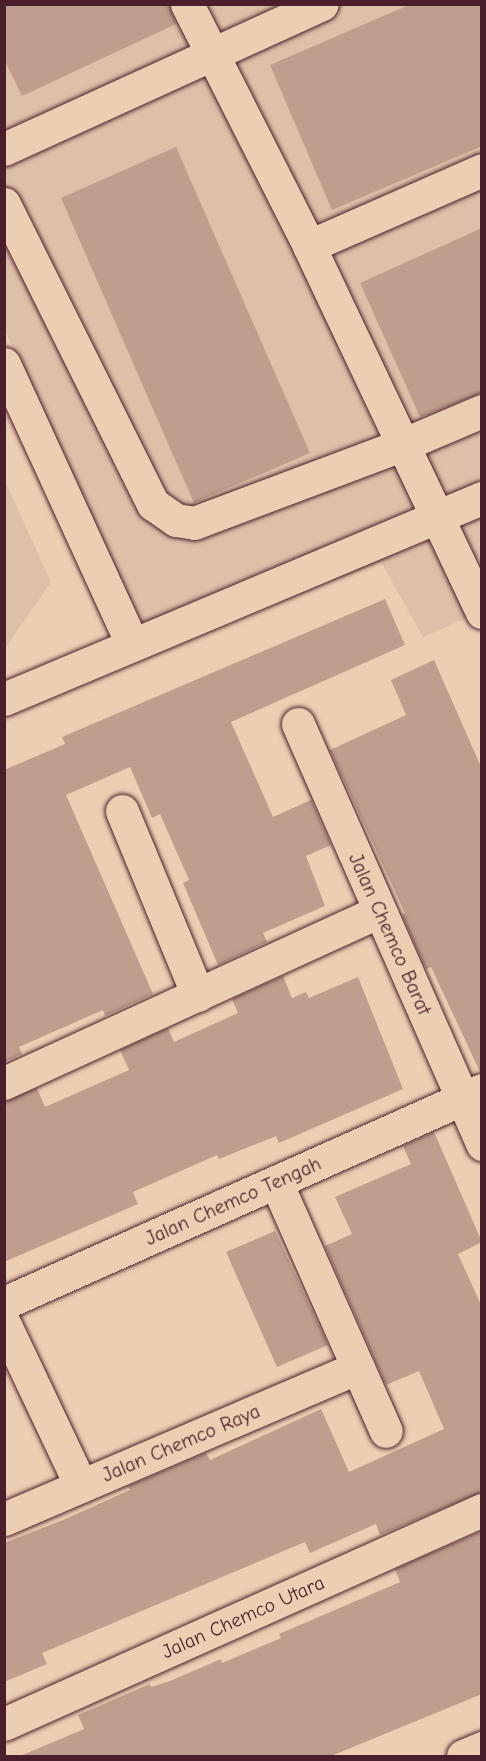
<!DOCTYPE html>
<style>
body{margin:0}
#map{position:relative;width:486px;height:1761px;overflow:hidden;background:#eccfb3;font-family:"Comic Neue",sans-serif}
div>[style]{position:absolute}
.built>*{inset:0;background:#dec0a8}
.building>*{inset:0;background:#bf9e8d}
.roads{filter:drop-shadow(0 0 2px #4a1f2b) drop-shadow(0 0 2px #4a1f2b)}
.minor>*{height:33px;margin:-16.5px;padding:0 16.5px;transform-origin:16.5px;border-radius:16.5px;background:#eccfb3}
span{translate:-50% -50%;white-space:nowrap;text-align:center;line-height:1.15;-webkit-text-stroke:4.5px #eccfb3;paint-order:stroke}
.street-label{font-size:20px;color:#4a1f2b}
.frame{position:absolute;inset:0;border:6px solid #4a1f2b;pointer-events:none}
</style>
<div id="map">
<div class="built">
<div style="clip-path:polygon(4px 5px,481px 5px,481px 612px,423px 637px,381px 562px,148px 655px,5px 330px)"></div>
<div style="clip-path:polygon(4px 479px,51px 582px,5px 649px,4px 649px)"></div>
</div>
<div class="building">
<div style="clip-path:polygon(4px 4px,169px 4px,176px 24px,22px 96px,4px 59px)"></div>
<div style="clip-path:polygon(411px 4px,482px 4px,482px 146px,332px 210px,270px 65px)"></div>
<div style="clip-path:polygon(176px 147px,310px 453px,194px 503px,61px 198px)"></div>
<div style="clip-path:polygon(482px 228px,482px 393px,420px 417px,360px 283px)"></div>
<div style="clip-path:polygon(385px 599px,405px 645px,231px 722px,273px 817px,311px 800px,331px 845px,306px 856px,325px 906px,263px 933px,267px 942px,218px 965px,183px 883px,189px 880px,160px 814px,152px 818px,130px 767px,66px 795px,153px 994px,105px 1016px,103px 1010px,19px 1047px,22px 1054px,4px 1062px,4px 770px,65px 744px,62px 737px)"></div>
<div style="clip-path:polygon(434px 660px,482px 769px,480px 1072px,431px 967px,426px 969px,402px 915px,405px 913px,330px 750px,406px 715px,391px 680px)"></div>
<div style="clip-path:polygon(283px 976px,292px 998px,306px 992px,309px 998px,358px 977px,403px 1089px,279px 1143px,276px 1136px,219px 1159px,217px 1155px,133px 1192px,138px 1204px,4px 1262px,4px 1101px,37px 1088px,45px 1107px,129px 1070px,120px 1050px,168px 1028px,174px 1042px,238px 1013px,232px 999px)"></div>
<div style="clip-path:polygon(434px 1132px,482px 1242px,458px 1254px,482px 1307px,482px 1492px,380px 1535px,376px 1524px,310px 1553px,305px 1542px,42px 1653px,47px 1664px,4px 1682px,4px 1543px,63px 1520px,130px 1490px,128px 1486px,206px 1453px,210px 1460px,321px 1409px,349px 1472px,444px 1429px,419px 1371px,386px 1385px,325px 1246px,352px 1234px,335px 1197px,411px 1164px,403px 1146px)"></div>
<div style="clip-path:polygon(275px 1231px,328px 1345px,277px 1367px,226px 1252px)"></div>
<div style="clip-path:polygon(482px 1531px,482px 1694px,331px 1756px,20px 1756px,84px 1729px,78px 1715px,150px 1684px,151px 1687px,170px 1681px,221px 1659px,222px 1663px,281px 1638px,279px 1634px,400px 1582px,395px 1569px)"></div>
</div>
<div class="roads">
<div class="minor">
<div style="left:187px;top:4px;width:271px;rotate:63.2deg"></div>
<div style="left:309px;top:246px;width:405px;rotate:64.7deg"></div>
<div style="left:4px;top:149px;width:349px;rotate:-24.5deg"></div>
<div style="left:4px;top:204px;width:335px;rotate:63.6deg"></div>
<div style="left:153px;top:504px;width:28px;rotate:35deg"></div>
<div style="left:176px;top:520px;width:18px;rotate:9deg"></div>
<div style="left:194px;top:523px;width:222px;rotate:-20.6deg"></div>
<div style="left:402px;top:445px;width:87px;rotate:-23deg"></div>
<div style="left:309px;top:246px;width:189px;rotate:-23.7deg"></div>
<div style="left:4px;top:364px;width:308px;rotate:65.4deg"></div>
<div style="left:4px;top:699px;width:519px;rotate:-22.81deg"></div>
<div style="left:298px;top:724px;width:459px;rotate:66.3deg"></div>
<div style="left:122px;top:811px;width:199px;rotate:67.6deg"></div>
<div style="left:4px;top:1083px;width:413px;rotate:-24.6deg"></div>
<div style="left:276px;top:1182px;width:272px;rotate:66.2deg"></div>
<div style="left:4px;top:1303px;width:523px;rotate:-24.02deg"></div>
<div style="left:4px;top:1323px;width:180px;rotate:64.7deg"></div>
<div style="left:4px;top:1519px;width:385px;rotate:-23.2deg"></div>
<div style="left:4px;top:1724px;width:524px;rotate:-24.12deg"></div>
<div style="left:463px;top:1756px;width:21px;rotate:-23deg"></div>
</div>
</div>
<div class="street-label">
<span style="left:390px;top:934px;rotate:66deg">Jalan Chemco Barat</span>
<span style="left:233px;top:1201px;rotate:-24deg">Jalan Chemco Tengah</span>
<span style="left:181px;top:1443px;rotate:-23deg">Jalan Chemco Raya</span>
<span style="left:243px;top:1617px;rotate:-24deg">Jalan Chemco Utara</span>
</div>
<div class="frame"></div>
</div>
